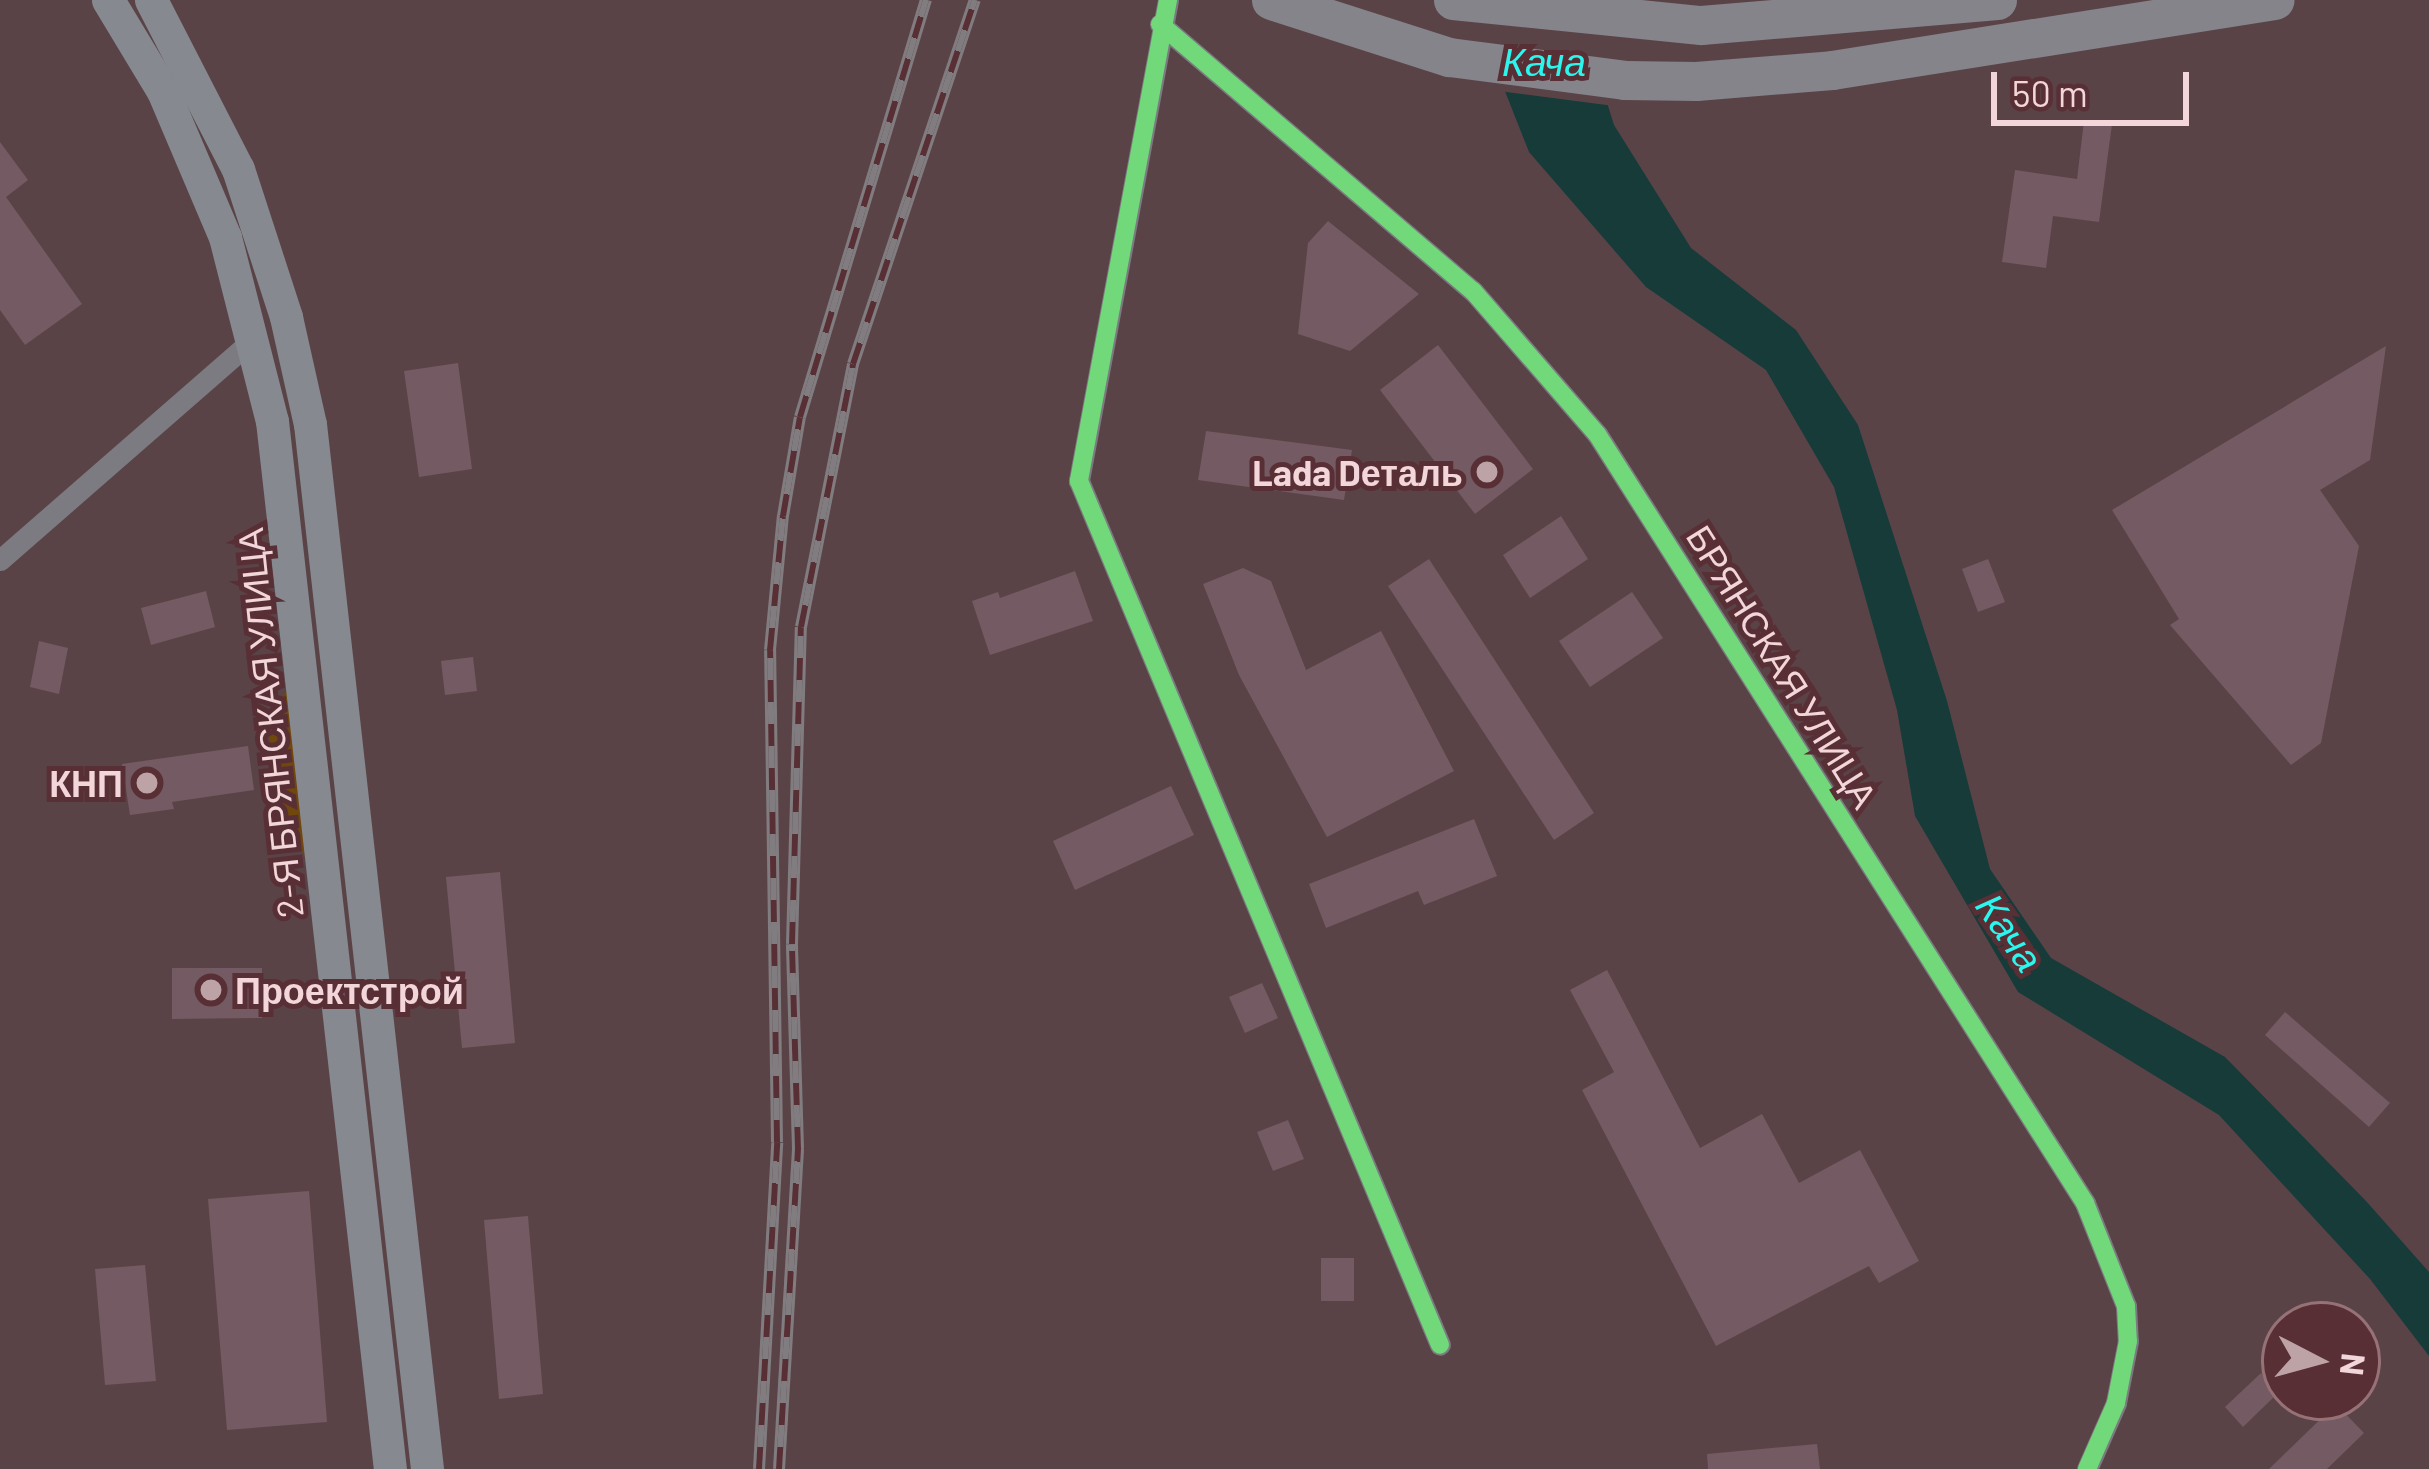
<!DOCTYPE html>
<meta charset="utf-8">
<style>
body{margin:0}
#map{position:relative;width:2429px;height:1469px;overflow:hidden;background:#5a4346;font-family:Barlow,sans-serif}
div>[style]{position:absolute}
.green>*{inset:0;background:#70470c}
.water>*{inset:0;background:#163b39}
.pier>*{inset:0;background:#5a4346}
.building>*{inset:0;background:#745a63}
.street>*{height:21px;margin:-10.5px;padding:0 10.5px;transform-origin:10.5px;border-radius:10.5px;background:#7b7b81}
.primary>*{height:33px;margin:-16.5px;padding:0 16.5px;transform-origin:16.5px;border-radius:16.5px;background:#86898f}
.highway>*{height:39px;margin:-19.5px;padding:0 19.5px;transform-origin:19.5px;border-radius:19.5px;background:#85848b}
.rail>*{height:12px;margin-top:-6px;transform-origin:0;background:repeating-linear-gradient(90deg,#592f36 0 22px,#817c7f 0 44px);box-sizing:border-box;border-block:3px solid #817c7f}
.cycleway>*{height:18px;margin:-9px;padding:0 9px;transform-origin:9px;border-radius:9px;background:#71d979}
.dots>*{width:33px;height:33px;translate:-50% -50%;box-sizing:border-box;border:6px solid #592f36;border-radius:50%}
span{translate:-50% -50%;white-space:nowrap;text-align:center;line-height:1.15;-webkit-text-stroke:10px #592f36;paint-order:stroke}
.poi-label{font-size:36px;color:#f2d6d9;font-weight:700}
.right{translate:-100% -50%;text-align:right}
.left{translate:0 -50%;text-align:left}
.street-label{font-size:36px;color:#f2d6d9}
.water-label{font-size:39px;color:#2bf6ed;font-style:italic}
.north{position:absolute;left:2261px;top:1301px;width:120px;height:120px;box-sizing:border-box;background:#592f36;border:3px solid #967277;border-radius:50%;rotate:96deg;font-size:33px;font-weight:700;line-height:48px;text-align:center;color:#f2d6d9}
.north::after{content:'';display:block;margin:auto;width:42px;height:54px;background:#bda3a6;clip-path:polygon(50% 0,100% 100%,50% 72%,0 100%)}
.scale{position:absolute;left:1991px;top:72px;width:198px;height:54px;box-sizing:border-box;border:6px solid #f2d6d9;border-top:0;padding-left:15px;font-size:36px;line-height:42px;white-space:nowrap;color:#f2d6d9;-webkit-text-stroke:9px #592f36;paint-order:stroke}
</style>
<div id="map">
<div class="green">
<div style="clip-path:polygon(289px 687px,306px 856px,282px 831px,267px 717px)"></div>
</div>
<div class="water">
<div style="clip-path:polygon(1469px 0,1575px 0,1614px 125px,1691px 248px,1796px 330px,1858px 425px,1947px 701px,1990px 869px,2051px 958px,2225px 1057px,2366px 1201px,2429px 1272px,2429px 1356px,2370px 1279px,2219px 1115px,2018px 992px,1915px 816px,1897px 710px,1834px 487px,1766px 370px,1646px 287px,1529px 152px)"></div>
</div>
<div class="pier">
<div style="clip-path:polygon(1463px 0,1581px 0,1614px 106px,1498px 91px)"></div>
</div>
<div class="building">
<div style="clip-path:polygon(2084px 121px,2112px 124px,2099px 222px,2053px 216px,2046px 268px,2002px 262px,2015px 170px,2077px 179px)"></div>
<div style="clip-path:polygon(0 142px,28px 180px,6px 197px,82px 304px,25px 345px,0 310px)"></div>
<div style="clip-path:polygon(1328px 221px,1419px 294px,1350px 351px,1298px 334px,1308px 243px)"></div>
<div style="clip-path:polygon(1438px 345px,1533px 469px,1475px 514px,1380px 390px)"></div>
<div style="clip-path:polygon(2386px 346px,2370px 460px,2320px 490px,2359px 546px,2321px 743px,2291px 765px,2170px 625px,2179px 619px,2112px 510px)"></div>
<div style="clip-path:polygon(458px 363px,472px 469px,419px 477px,404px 371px)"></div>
<div style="clip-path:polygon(1206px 431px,1352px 450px,1344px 500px,1198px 480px)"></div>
<div style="clip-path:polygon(1561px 516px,1588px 559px,1530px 598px,1503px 555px)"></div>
<div style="clip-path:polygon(1429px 559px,1594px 813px,1554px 840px,1388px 586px)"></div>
<div style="clip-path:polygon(1988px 559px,2005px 602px,1978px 612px,1962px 569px)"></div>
<div style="clip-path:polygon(1243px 568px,1271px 581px,1306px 670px,1381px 631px,1454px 771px,1327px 837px,1239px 675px,1203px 584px)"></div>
<div style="clip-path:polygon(1075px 571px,1093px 621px,990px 655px,972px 601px,998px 592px,1000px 598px)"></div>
<div style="clip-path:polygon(206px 591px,215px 627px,151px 645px,141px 608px)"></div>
<div style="clip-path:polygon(1632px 592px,1663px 638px,1590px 687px,1559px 641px)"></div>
<div style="clip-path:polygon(39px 641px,68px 648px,59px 694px,30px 687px)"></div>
<div style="clip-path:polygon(473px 657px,477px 691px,445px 695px,441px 661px)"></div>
<div style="clip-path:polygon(248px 746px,254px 790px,172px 802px,174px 809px,130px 815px,122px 764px)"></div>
<div style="clip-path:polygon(1171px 786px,1194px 835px,1075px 890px,1053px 841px)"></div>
<div style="clip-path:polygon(1474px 819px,1497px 876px,1424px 905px,1418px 891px,1326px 928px,1309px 884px)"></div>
<div style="clip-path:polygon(500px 872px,515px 1043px,462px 1048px,446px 877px)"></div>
<div style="clip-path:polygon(172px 968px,262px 968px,262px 1018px,172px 1019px)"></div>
<div style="clip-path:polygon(1607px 970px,1700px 1148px,1762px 1114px,1799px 1183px,1860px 1150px,1919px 1261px,1879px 1283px,1869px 1266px,1716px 1346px,1582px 1090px,1614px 1072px,1570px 990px)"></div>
<div style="clip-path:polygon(1262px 983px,1278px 1018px,1245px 1033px,1229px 997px)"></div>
<div style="clip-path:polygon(2285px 1012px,2390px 1103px,2369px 1127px,2265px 1035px)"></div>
<div style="clip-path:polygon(1288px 1120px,1304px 1159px,1273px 1171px,1257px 1132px)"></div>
<div style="clip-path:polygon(309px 1191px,327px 1422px,227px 1430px,208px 1199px)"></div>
<div style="clip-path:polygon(528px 1216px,543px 1394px,499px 1399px,484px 1220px)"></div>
<div style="clip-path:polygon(1321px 1258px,1354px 1258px,1354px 1301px,1321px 1301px)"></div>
<div style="clip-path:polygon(145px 1265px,156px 1381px,105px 1385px,95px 1269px)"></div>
<div style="clip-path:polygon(2261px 1373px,2279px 1392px,2243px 1427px,2225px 1407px)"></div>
<div style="clip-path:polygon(2336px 1404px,2364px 1433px,2327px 1469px,2269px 1469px)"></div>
<div style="clip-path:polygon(1817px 1444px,1820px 1469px,1708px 1469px,1707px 1454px)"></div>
</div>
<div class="street">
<div style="left:1168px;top:0;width:489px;rotate:100.5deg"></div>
<div style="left:1079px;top:481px;width:936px;rotate:67.32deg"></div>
<div style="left:1160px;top:24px;width:411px;rotate:40.5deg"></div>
<div style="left:1473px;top:291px;width:189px;rotate:49.1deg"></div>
<div style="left:1597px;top:434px;width:911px;rotate:57.6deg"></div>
<div style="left:2085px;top:1203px;width:111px;rotate:68.3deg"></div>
<div style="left:2126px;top:1306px;width:35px;rotate:87deg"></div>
<div style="left:2128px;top:1341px;width:63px;rotate:101deg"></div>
<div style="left:2116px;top:1403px;width:72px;rotate:113.7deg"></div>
<div style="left:0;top:560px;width:333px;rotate:-41.1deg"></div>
</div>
<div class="primary">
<div style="left:108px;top:0;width:106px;rotate:58.9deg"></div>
<div style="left:163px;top:91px;width:159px;rotate:67deg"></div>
<div style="left:225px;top:237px;width:190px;rotate:75.7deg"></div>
<div style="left:272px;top:421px;width:1055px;rotate:83.58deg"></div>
<div style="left:151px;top:0;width:190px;rotate:62.8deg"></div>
<div style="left:238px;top:169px;width:156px;rotate:72deg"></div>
<div style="left:286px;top:317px;width:110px;rotate:77.4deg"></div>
<div style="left:310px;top:424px;width:1052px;rotate:83.61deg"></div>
</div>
<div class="highway">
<div style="left:1271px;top:0;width:187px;rotate:17.8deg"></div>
<div style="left:1449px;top:57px;width:177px;rotate:7.4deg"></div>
<div style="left:1625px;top:80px;width:71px;rotate:0.8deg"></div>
<div style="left:1696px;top:81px;width:136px;rotate:-4.6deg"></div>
<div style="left:1832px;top:70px;width:448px;rotate:-9deg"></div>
<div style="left:1453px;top:0;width:249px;rotate:5.8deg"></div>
<div style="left:1701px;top:25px;width:297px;rotate:-4.8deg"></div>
</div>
<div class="rail">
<div style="left:759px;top:1469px;width:327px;rotate:-86.8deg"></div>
<div style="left:777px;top:1142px;width:492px;rotate:-90.8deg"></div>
<div style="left:770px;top:650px;width:135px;rotate:-84.5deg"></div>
<div style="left:783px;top:516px;width:100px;rotate:-80.3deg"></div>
<div style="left:800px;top:417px;width:436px;rotate:-73.2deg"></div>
<div style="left:779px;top:1469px;width:321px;rotate:-86.6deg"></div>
<div style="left:798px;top:1149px;width:205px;rotate:-91.7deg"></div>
<div style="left:792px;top:944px;width:317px;rotate:-88.4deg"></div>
<div style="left:801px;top:627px;width:268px;rotate:-78.8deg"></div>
<div style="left:853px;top:364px;width:384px;rotate:-71.5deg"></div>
</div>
<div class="cycleway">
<div style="left:1168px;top:0;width:489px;rotate:100.5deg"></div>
<div style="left:1079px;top:481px;width:936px;rotate:67.32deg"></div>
<div style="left:1160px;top:24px;width:411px;rotate:40.5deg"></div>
<div style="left:1473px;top:291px;width:189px;rotate:49.1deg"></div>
<div style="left:1597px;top:434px;width:911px;rotate:57.6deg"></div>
<div style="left:2085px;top:1203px;width:111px;rotate:68.3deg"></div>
<div style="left:2126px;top:1306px;width:35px;rotate:87deg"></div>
<div style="left:2128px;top:1341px;width:63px;rotate:101deg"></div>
<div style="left:2116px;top:1403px;width:72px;rotate:113.7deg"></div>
</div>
<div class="dots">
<div style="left:1487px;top:472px;background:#bda3a6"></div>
<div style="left:147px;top:783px;background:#bda3a6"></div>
<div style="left:211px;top:990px;background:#bda3a6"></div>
</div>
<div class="poi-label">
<span class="right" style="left:1463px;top:472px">Lada Dеталь</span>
<span class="right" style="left:123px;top:783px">КНП</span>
<span class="left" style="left:235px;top:990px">Проектстрой</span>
</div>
<div class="street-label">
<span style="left:1783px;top:666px;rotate:58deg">БРЯНСКАЯ УЛИЦА</span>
<span style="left:269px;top:723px;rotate:-96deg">2-Я БРЯНСКАЯ УЛИЦА</span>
</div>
<div class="water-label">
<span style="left:1544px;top:61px">Кача</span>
<span style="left:2010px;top:932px;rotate:55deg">Кача</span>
</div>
<div class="north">N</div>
<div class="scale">50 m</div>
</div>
